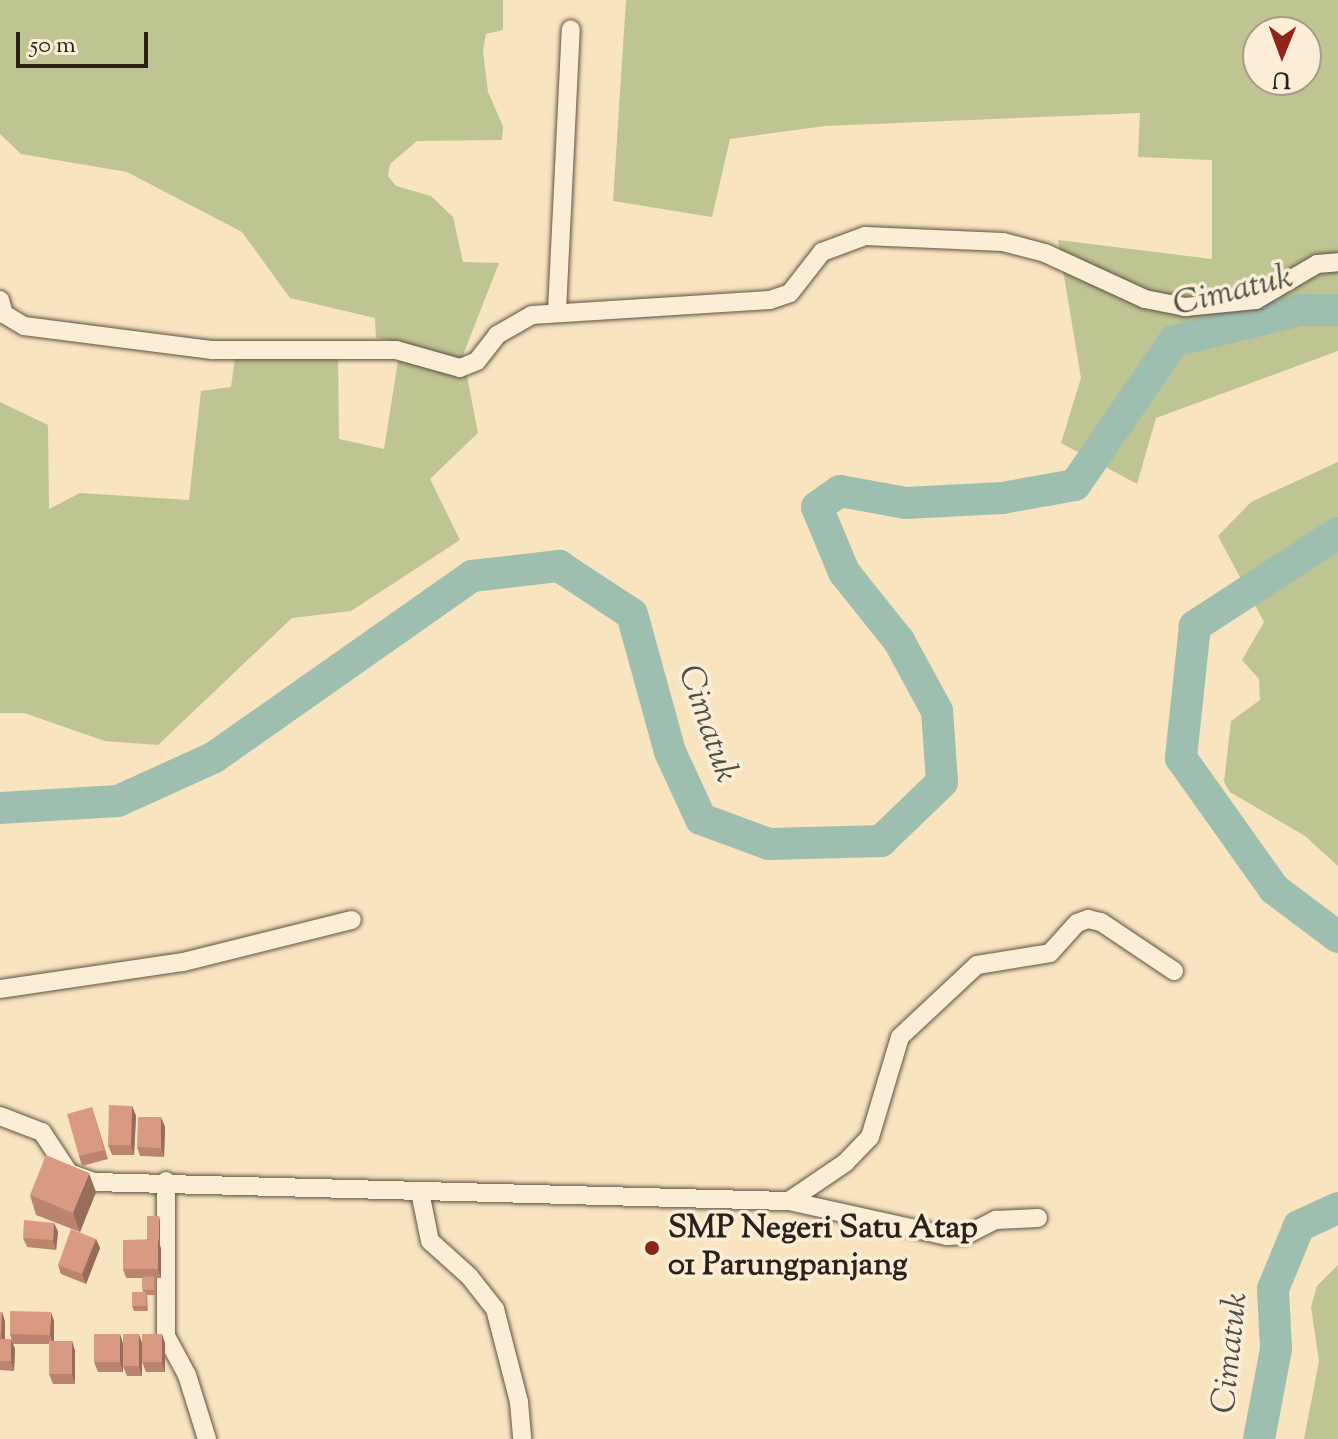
<!DOCTYPE html>
<style>
body{margin:0}
#map{position:relative;width:1338px;height:1439px;overflow:hidden;background:#f9e4c0;font-family:"Sorts Mill Goudy",serif}
div>[style]{position:absolute}
.green>*{inset:0;background:#bec492}
.river>*{height:32px;margin:-16px;padding:0 16px;transform-origin:16px;border-radius:16px;background:#9ebfaf}
.roads{filter:drop-shadow(0 0 2px #5f5243) drop-shadow(0 0 2px #5f5243)}
.minor>*{height:18px;margin:-9px;padding:0 9px;transform-origin:9px;border-radius:9px;background:#fbedd6}
.wall>*{inset:0;background:#ba846f}
.shaded-wall>*{inset:0;background:#976c5a}
.building>*{inset:0;background:#d89a81}
.dots>*{width:22px;height:22px;translate:-50% -50%;box-sizing:border-box;border:4px solid #fbedd6;border-radius:50%}
span{translate:-50% -50%;white-space:nowrap;text-align:center;line-height:1.15;-webkit-text-stroke:7px #fbedd6;paint-order:stroke}
.poi-label{font-size:32px;color:#2c2119;font-weight:700}
.left{translate:0 -50%;text-align:left}
.water-label{font-size:34px;color:#4e5046;font-style:italic}
.north{position:absolute;left:1242px;top:16px;width:80px;height:80px;box-sizing:border-box;background:#fbedd6;border:2px solid #a89b8a;border-radius:50%;rotate:181deg;font-size:22px;font-weight:700;line-height:32px;text-align:center;color:#2c2119}
.north::after{content:'';display:block;margin:auto;width:28px;height:36px;background:#8f2418;clip-path:polygon(50% 0,100% 100%,50% 72%,0 100%)}
.scale{position:absolute;left:16px;top:32px;width:132px;height:36px;box-sizing:border-box;border:4px solid #2c2119;border-top:0;padding-left:10px;font-size:24px;line-height:28px;white-space:nowrap;color:#2c2119;-webkit-text-stroke:6px #fbedd6;paint-order:stroke}
</style>
<div id="map">
<div class="green">
<div style="clip-path:polygon(0 0,503px 0,503px 30px,486px 34px,483px 51px,488px 92px,503px 126px,502px 140px,417px 141px,390px 164px,388px 176px,396px 186px,431px 196px,453px 217px,463px 262px,499px 263px,463px 355px,478px 433px,430px 479px,460px 540px,351px 611px,292px 618px,158px 745px,105px 741px,24px 713px,0 713px,0 402px,48px 425px,49px 509px,80px 493px,189px 500px,201px 391px,231px 387px,236px 351px,338px 354px,339px 439px,384px 449px,401px 342px,376px 338px,375px 318px,290px 298px,242px 232px,127px 172px,21px 154px,0 134px)"></div>
<div style="clip-path:polygon(evenodd,626px 0,1338px 0,1338px 351px,1156px 418px,1137px 484px,1061px 443px,1081px 378px,1058px 240px,1212px 259px,1212px 160px,1138px 157px,1140px 113px,825px 126px,730px 139px,712px 217px,613px 201px,626px 0,1258px 32px,1306px 32px,1306px 80px,1258px 80px,1258px 32px)"></div>
<div style="clip-path:polygon(1338px 462px,1338px 866px,1305px 836px,1230px 792px,1224px 782px,1231px 721px,1260px 700px,1259px 679px,1242px 660px,1264px 622px,1218px 536px,1251px 502px)"></div>
<div style="clip-path:polygon(1338px 1265px,1338px 1439px,1304px 1439px,1319px 1361px,1311px 1307px,1317px 1286px)"></div>
</div>
<div class="river">
<div style="left:1338px;top:533px;width:171px;rotate:147deg"></div>
<div style="left:1195px;top:626px;width:133px;rotate:96.1deg"></div>
<div style="left:1181px;top:758px;width:161px;rotate:54.6deg"></div>
<div style="left:1274px;top:889px;width:80px;rotate:36.9deg"></div>
<div style="left:0;top:808px;width:118px;rotate:-3.4deg"></div>
<div style="left:118px;top:801px;width:104px;rotate:-24.4deg"></div>
<div style="left:213px;top:758px;width:317px;rotate:-35.1deg"></div>
<div style="left:472px;top:576px;width:88px;rotate:-6.6deg"></div>
<div style="left:559px;top:566px;width:87px;rotate:33.3deg"></div>
<div style="left:632px;top:614px;width:143px;rotate:74.6deg"></div>
<div style="left:670px;top:752px;width:74px;rotate:65.2deg"></div>
<div style="left:701px;top:819px;width:72px;rotate:20.2deg"></div>
<div style="left:769px;top:844px;width:112px;rotate:-1.5deg"></div>
<div style="left:881px;top:841px;width:85px;rotate:-44deg"></div>
<div style="left:942px;top:782px;width:71px;rotate:-94deg"></div>
<div style="left:937px;top:711px;width:80px;rotate:-118.5deg"></div>
<div style="left:899px;top:641px;width:88px;rotate:-128.6deg"></div>
<div style="left:844px;top:572px;width:70px;rotate:-112.6deg"></div>
<div style="left:817px;top:507px;width:28px;rotate:-35deg"></div>
<div style="left:840px;top:491px;width:67px;rotate:10.3deg"></div>
<div style="left:906px;top:503px;width:96px;rotate:-3deg"></div>
<div style="left:1002px;top:498px;width:74px;rotate:-10.1deg"></div>
<div style="left:1075px;top:485px;width:175px;rotate:-55.5deg"></div>
<div style="left:1174px;top:341px;width:130px;rotate:-13.8deg"></div>
<div style="left:1300px;top:310px;width:38px"></div>
<div style="left:1259px;top:1439px;width:92px;rotate:-79.3deg"></div>
<div style="left:1276px;top:1349px;width:60px;rotate:-92.9deg"></div>
<div style="left:1273px;top:1289px;width:68px;rotate:-67.6deg"></div>
<div style="left:1299px;top:1226px;width:43px;rotate:-24.8deg"></div>
</div>
<div class="roads">
<div class="minor">
<div style="left:0;top:300px;width:15px;rotate:74deg"></div>
<div style="left:4px;top:314px;width:23px;rotate:31deg"></div>
<div style="left:24px;top:326px;width:190px;rotate:7.3deg"></div>
<div style="left:212px;top:350px;width:184px"></div>
<div style="left:396px;top:350px;width:66px;rotate:15.7deg"></div>
<div style="left:460px;top:368px;width:18px;rotate:-22deg"></div>
<div style="left:477px;top:361px;width:33px;rotate:-52deg"></div>
<div style="left:497px;top:335px;width:40px;rotate:-29.7deg"></div>
<div style="left:532px;top:315px;width:238px;rotate:-3.6deg"></div>
<div style="left:770px;top:300px;width:21px;rotate:-19deg"></div>
<div style="left:790px;top:293px;width:52px;rotate:-52deg"></div>
<div style="left:822px;top:252px;width:46px;rotate:-20.4deg"></div>
<div style="left:865px;top:236px;width:138px;rotate:2.5deg"></div>
<div style="left:1003px;top:242px;width:43px;rotate:14.7deg"></div>
<div style="left:1045px;top:253px;width:110px;rotate:24.7deg"></div>
<div style="left:1145px;top:299px;width:41px;rotate:11.3deg"></div>
<div style="left:1185px;top:307px;width:71px;rotate:-5.6deg"></div>
<div style="left:1256px;top:300px;width:71px;rotate:-30.5deg"></div>
<div style="left:1317px;top:264px;width:21px;rotate:-5deg"></div>
<div style="left:557px;top:311px;width:282px;rotate:-87.2deg"></div>
<div style="left:0;top:989px;width:185px;rotate:-8.4deg"></div>
<div style="left:183px;top:962px;width:174px;rotate:-14deg"></div>
<div style="left:0;top:1116px;width:45px;rotate:20.9deg"></div>
<div style="left:42px;top:1132px;width:49px;rotate:56.6deg"></div>
<div style="left:69px;top:1173px;width:27px;rotate:20deg"></div>
<div style="left:94px;top:1182px;width:695px;rotate:1.57deg"></div>
<div style="left:789px;top:1201px;width:162px;rotate:12.5deg"></div>
<div style="left:947px;top:1236px;width:19px;rotate:-3deg"></div>
<div style="left:966px;top:1235px;width:34px;rotate:-27deg"></div>
<div style="left:996px;top:1220px;width:42px;rotate:-2.7deg"></div>
<div style="left:166px;top:1181px;width:155px;rotate:90deg"></div>
<div style="left:166px;top:1336px;width:44px;rotate:61.7deg"></div>
<div style="left:187px;top:1375px;width:67px;rotate:72.6deg"></div>
<div style="left:420px;top:1192px;width:50px;rotate:78.5deg"></div>
<div style="left:430px;top:1241px;width:52px;rotate:41.9deg"></div>
<div style="left:469px;top:1276px;width:42px;rotate:51.8deg"></div>
<div style="left:495px;top:1309px;width:96px;rotate:75.5deg"></div>
<div style="left:519px;top:1402px;width:37px;rotate:85deg"></div>
<div style="left:789px;top:1201px;width:68px;rotate:-34.2deg"></div>
<div style="left:845px;top:1163px;width:36px;rotate:-46deg"></div>
<div style="left:870px;top:1137px;width:104px;rotate:-73.3deg"></div>
<div style="left:900px;top:1037px;width:105px;rotate:-43.1deg"></div>
<div style="left:977px;top:965px;width:74px;rotate:-9.3deg"></div>
<div style="left:1050px;top:953px;width:40px;rotate:-48deg"></div>
<div style="left:1077px;top:923px;width:12px;rotate:-20deg"></div>
<div style="left:1088px;top:919px;width:13px;rotate:13deg"></div>
<div style="left:1101px;top:922px;width:88px;rotate:33.9deg"></div>
</div>
</div>
<div class="wall">
<div style="clip-path:polygon(132px 1106px,136px 1116px,134px 1155px,112px 1155px,108px 1145px)"></div>
<div style="clip-path:polygon(92px 1107px,108px 1159px,82px 1166px,79px 1156px)"></div>
<div style="clip-path:polygon(165px 1127px,164px 1157px,140px 1156px,137px 1147px)"></div>
<div style="clip-path:polygon(96px 1192px,80px 1232px,36px 1215px,30px 1195px)"></div>
<div style="clip-path:polygon(160px 1221px,160px 1245px,161px 1249px,161px 1278px,155px 1278px,156px 1295px,147px 1295px,148px 1311px,134px 1311px,132px 1306px,143px 1292px,142px 1278px,126px 1278px,123px 1269px,147px 1239px)"></div>
<div style="clip-path:polygon(54px 1223px,58px 1232px,56px 1250px,27px 1247px,23px 1238px)"></div>
<div style="clip-path:polygon(96px 1239px,100px 1248px,86px 1284px,61px 1274px,58px 1265px)"></div>
<div style="clip-path:polygon(0 1312px,2px 1312px,5px 1322px,5px 1339px,11px 1339px,15px 1349px,14px 1371px,0 1370px)"></div>
<div style="clip-path:polygon(54px 1321px,54px 1341px,72px 1341px,75px 1351px,75px 1384px,53px 1384px,49px 1374px,49px 1344px,13px 1344px,10px 1334px)"></div>
<div style="clip-path:polygon(120px 1334px,123px 1344px,123px 1372px,98px 1372px,94px 1362px)"></div>
<div style="clip-path:polygon(142px 1343px,142px 1376px,127px 1376px,123px 1366px)"></div>
<div style="clip-path:polygon(165px 1343px,165px 1372px,146px 1372px,142px 1362px)"></div>
</div>
<div class="shaded-wall">
<div style="clip-path:polygon(132px 1106px,136px 1116px,134px 1155px,131px 1145px)"></div>
<div style="clip-path:polygon(161px 1117px,165px 1127px,164px 1157px,161px 1148px)"></div>
<div style="clip-path:polygon(89px 1173px,96px 1192px,80px 1232px,73px 1213px)"></div>
<div style="clip-path:polygon(159px 1216px,160px 1221px,160px 1245px,159px 1240px)"></div>
<div style="clip-path:polygon(54px 1223px,58px 1232px,56px 1250px,53px 1240px)"></div>
<div style="clip-path:polygon(96px 1239px,100px 1248px,86px 1284px,82px 1274px)"></div>
<div style="clip-path:polygon(158px 1239px,161px 1249px,161px 1278px,158px 1269px)"></div>
<div style="clip-path:polygon(2px 1312px,5px 1322px,5px 1344px,1px 1335px)"></div>
<div style="clip-path:polygon(51px 1312px,54px 1321px,54px 1344px,50px 1335px)"></div>
<div style="clip-path:polygon(120px 1334px,123px 1344px,123px 1372px,120px 1362px)"></div>
<div style="clip-path:polygon(139px 1334px,142px 1343px,142px 1376px,139px 1366px)"></div>
<div style="clip-path:polygon(162px 1334px,165px 1343px,165px 1372px,162px 1362px)"></div>
<div style="clip-path:polygon(11px 1339px,15px 1349px,14px 1371px,11px 1361px)"></div>
<div style="clip-path:polygon(72px 1341px,75px 1351px,75px 1384px,72px 1374px)"></div>
</div>
<div class="building">
<div style="clip-path:polygon(109px 1105px,132px 1106px,131px 1145px,108px 1145px)"></div>
<div style="clip-path:polygon(92px 1107px,104px 1150px,79px 1156px,67px 1114px)"></div>
<div style="clip-path:polygon(138px 1117px,161px 1117px,161px 1148px,137px 1147px)"></div>
<div style="clip-path:polygon(46px 1155px,89px 1173px,73px 1213px,30px 1195px)"></div>
<div style="clip-path:polygon(147px 1216px,159px 1216px,159px 1240px,147px 1239px)"></div>
<div style="clip-path:polygon(24px 1220px,54px 1223px,53px 1240px,23px 1238px)"></div>
<div style="clip-path:polygon(71px 1229px,96px 1239px,82px 1274px,58px 1265px)"></div>
<div style="clip-path:polygon(158px 1239px,158px 1269px,123px 1269px,123px 1240px)"></div>
<div style="clip-path:polygon(154px 1276px,154px 1290px,142px 1290px,142px 1277px)"></div>
<div style="clip-path:polygon(132px 1292px,146px 1292px,146px 1306px,132px 1306px)"></div>
<div style="clip-path:polygon(10px 1311px,51px 1312px,50px 1335px,10px 1334px)"></div>
<div style="clip-path:polygon(0 1312px,2px 1312px,1px 1335px,0 1335px)"></div>
<div style="clip-path:polygon(94px 1334px,120px 1334px,120px 1362px,94px 1362px)"></div>
<div style="clip-path:polygon(123px 1334px,139px 1334px,139px 1366px,123px 1366px)"></div>
<div style="clip-path:polygon(142px 1334px,162px 1334px,162px 1362px,142px 1362px)"></div>
<div style="clip-path:polygon(0 1339px,11px 1339px,11px 1361px,0 1361px)"></div>
<div style="clip-path:polygon(49px 1341px,72px 1341px,72px 1374px,49px 1374px)"></div>
</div>
<div class="dots">
<div style="left:652px;top:1248px;background:#8f2418"></div>
</div>
<div class="poi-label">
<span class="left" style="left:668px;top:1248px">SMP Negeri Satu Atap<br>01 Parungpanjang</span>
</div>
<div class="water-label">
<span style="left:1233px;top:292px;rotate:-14deg">Cimatuk</span>
<span style="left:707px;top:724px;rotate:71deg">Cimatuk</span>
<span style="left:1231px;top:1353px;rotate:-84deg">Cimatuk</span>
</div>
<div class="north">U</div>
<div class="scale">50 m</div>
</div>
